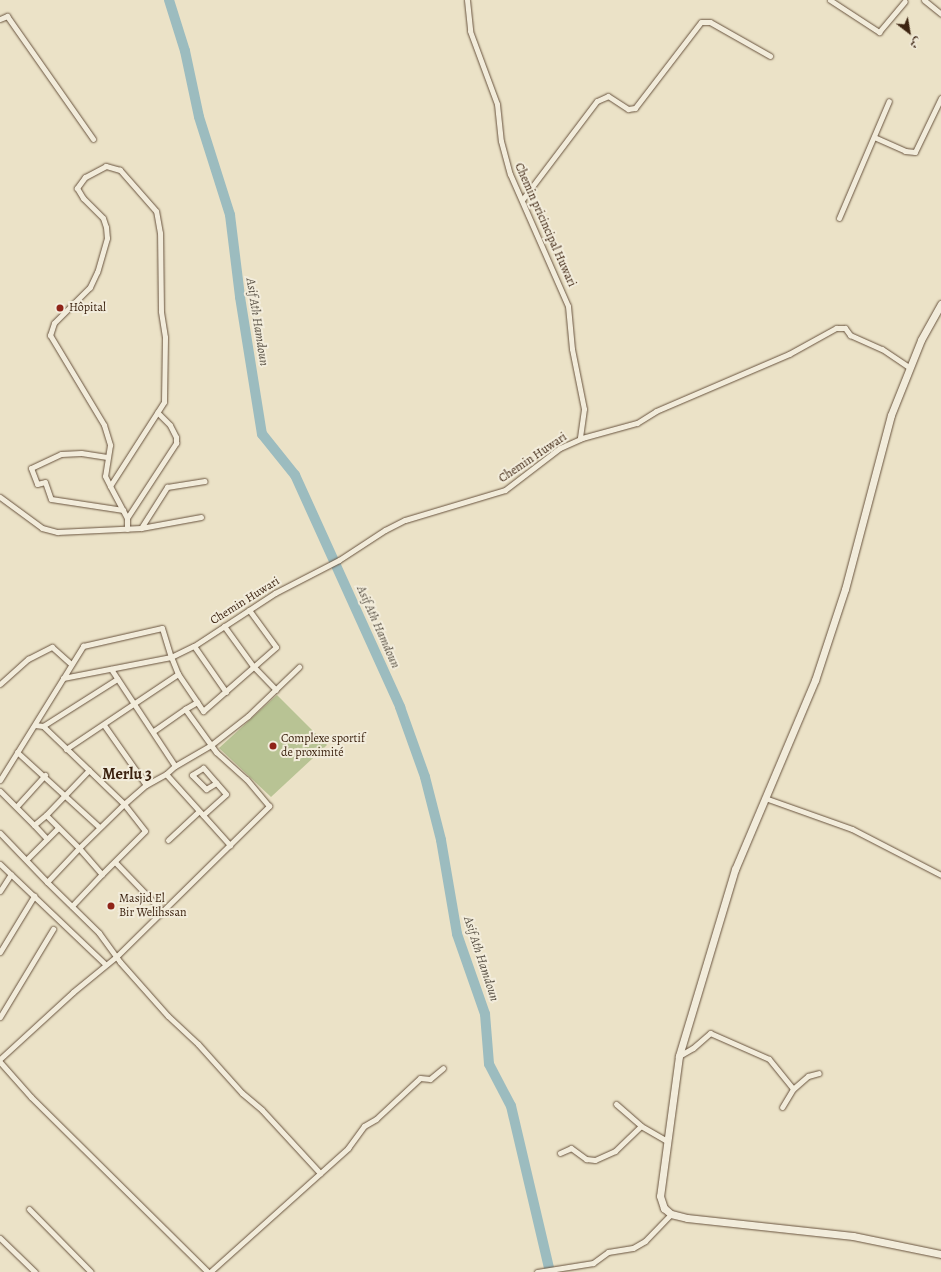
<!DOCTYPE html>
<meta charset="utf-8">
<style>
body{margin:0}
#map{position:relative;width:941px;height:1272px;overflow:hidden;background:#ebe2c7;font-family:Alegreya,Amiri,serif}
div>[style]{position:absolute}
.green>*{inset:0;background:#b8c394}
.river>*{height:10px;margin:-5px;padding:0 5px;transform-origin:5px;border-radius:5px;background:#9cbcbf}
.roads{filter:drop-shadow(0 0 1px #68533e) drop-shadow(0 0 1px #68533e)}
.street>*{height:5px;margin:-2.5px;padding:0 2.5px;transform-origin:2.5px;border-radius:2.5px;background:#f2ecdb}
.secondary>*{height:7px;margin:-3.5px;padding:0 3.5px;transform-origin:3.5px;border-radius:3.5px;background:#f2ecdb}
.dots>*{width:11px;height:11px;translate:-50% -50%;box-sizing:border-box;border:2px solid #f2ecdb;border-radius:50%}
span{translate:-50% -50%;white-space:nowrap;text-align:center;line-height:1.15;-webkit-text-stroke:4px #f2ecdb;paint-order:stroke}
.street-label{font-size:12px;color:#3c2310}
.poi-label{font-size:12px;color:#3c2310}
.left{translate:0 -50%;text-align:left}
.water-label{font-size:13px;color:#595145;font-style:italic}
.district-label{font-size:16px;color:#3c2310;font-weight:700}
.north{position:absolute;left:889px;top:12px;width:40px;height:40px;-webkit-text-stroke:3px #f2ecdb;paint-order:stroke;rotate:149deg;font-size:11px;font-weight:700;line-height:16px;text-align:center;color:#3c2310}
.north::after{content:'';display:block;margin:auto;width:14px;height:18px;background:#3c2310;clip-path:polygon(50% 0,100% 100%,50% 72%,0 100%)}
</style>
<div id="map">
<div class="green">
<div style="clip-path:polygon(277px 695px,327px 745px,271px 797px,219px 748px)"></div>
</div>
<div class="river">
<div style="left:169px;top:0;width:53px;rotate:72.6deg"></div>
<div style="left:185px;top:51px;width:67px;rotate:78deg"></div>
<div style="left:199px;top:117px;width:103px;rotate:72.4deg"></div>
<div style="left:230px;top:215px;width:83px;rotate:83deg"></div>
<div style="left:240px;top:297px;width:139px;rotate:80.9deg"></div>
<div style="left:262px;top:434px;width:53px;rotate:51.2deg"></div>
<div style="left:295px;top:475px;width:255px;rotate:65.6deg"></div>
<div style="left:400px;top:707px;width:74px;rotate:70.3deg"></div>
<div style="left:425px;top:777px;width:65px;rotate:75.7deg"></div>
<div style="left:441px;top:840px;width:95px;rotate:80.3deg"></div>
<div style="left:457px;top:934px;width:85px;rotate:70.7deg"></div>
<div style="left:485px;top:1014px;width:50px;rotate:85.4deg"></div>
<div style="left:489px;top:1064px;width:47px;rotate:62.4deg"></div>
<div style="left:511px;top:1106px;width:171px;rotate:76.8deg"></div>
</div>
<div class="roads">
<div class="street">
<div style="left:467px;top:0;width:31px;rotate:84deg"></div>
<div style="left:470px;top:31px;width:78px;rotate:69.7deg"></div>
<div style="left:497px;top:104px;width:37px;rotate:84deg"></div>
<div style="left:501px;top:141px;width:34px;rotate:75deg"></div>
<div style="left:510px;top:174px;width:144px;rotate:66.3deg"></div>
<div style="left:568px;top:306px;width:43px;rotate:84.7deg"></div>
<div style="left:572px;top:349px;width:61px;rotate:78.7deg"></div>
<div style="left:584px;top:409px;width:30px;rotate:98deg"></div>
<div style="left:830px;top:0;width:59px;rotate:33.1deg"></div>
<div style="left:879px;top:32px;width:40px;rotate:-50deg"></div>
<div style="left:924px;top:0;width:22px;rotate:39deg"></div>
<div style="left:0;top:19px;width:8px;rotate:-23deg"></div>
<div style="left:7px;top:16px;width:150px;rotate:55deg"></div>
<div style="left:874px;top:137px;width:34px;rotate:24deg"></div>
<div style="left:905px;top:151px;width:10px;rotate:6deg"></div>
<div style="left:915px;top:152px;width:60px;rotate:-64.3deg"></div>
<div style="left:522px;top:200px;width:124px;rotate:-52.9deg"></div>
<div style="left:597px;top:101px;width:12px;rotate:-24deg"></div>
<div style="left:608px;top:96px;width:24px;rotate:33deg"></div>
<div style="left:628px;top:109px;width:7px;rotate:-8deg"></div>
<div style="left:635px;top:108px;width:108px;rotate:-52.5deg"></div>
<div style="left:701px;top:22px;width:9px"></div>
<div style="left:710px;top:22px;width:69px;rotate:29.5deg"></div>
<div style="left:839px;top:218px;width:127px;rotate:-66.9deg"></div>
<div style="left:107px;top:457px;width:26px;rotate:-171deg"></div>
<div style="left:81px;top:453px;width:20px;rotate:177deg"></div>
<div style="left:61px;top:454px;width:33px;rotate:155deg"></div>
<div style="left:31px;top:468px;width:17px;rotate:69deg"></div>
<div style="left:37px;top:484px;width:8px;rotate:-14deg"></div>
<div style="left:45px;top:482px;width:18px;rotate:71deg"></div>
<div style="left:51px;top:499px;width:73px;rotate:8.7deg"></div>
<div style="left:110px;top:486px;width:100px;rotate:-57.3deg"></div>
<div style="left:164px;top:402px;width:65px;rotate:-89.1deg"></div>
<div style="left:165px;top:337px;width:26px;rotate:-99deg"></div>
<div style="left:161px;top:311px;width:78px;rotate:-90.7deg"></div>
<div style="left:160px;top:233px;width:22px;rotate:-100deg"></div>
<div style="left:156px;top:211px;width:55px;rotate:-131.3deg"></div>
<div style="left:120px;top:170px;width:15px;rotate:-164deg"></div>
<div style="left:106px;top:166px;width:24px;rotate:152deg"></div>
<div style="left:85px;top:177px;width:14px;rotate:126deg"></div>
<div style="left:77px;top:188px;width:12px;rotate:59deg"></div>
<div style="left:83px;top:198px;width:28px;rotate:45deg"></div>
<div style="left:103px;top:218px;width:9px;rotate:72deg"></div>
<div style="left:106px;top:227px;width:11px;rotate:85deg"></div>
<div style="left:107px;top:238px;width:35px;rotate:106deg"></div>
<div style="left:97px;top:272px;width:17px;rotate:115deg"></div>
<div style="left:90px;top:287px;width:51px;rotate:135deg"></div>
<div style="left:54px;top:323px;width:13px;rotate:108deg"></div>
<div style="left:50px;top:335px;width:105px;rotate:59deg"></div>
<div style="left:104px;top:425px;width:21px;rotate:73deg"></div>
<div style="left:110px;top:445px;width:31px;rotate:99deg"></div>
<div style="left:105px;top:476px;width:11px;rotate:63deg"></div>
<div style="left:110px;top:486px;width:36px;rotate:62deg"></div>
<div style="left:0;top:497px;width:52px;rotate:36.4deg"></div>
<div style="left:42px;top:528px;width:16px;rotate:15deg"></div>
<div style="left:57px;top:532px;width:84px;rotate:-2.7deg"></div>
<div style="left:141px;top:528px;width:61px;rotate:-10.4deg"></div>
<div style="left:141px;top:528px;width:49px;rotate:-57.6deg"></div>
<div style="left:167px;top:487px;width:38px;rotate:-9deg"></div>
<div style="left:127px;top:529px;width:11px;rotate:-90deg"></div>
<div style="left:127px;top:518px;width:90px;rotate:-56.8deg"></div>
<div style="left:176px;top:443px;width:6px;rotate:-90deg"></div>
<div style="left:176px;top:437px;width:13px;rotate:-117deg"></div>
<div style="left:170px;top:425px;width:18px;rotate:-135deg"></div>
<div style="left:224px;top:626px;width:49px;rotate:54.1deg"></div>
<div style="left:253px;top:666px;width:33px;rotate:46deg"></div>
<div style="left:194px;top:646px;width:56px;rotate:55.2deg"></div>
<div style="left:111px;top:669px;width:116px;rotate:56.6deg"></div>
<div style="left:0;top:684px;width:38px;rotate:-42deg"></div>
<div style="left:28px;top:659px;width:27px;rotate:-27deg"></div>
<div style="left:52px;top:647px;width:25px;rotate:42deg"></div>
<div style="left:197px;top:702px;width:34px;rotate:-124deg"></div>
<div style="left:178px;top:674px;width:18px;rotate:-112deg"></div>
<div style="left:171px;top:657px;width:25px;rotate:-26deg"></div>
<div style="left:194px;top:646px;width:97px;rotate:-33.2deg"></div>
<div style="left:275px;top:593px;width:72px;rotate:-27.3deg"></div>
<div style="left:339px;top:560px;width:55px;rotate:-33.1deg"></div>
<div style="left:385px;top:530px;width:22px;rotate:-27deg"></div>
<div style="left:405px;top:520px;width:104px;rotate:-16.7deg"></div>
<div style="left:505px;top:490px;width:69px;rotate:-37.4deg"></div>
<div style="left:560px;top:448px;width:24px;rotate:-24deg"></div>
<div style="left:582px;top:438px;width:57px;rotate:-15.3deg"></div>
<div style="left:637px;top:423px;width:22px;rotate:-32deg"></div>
<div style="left:656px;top:411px;width:145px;rotate:-23.2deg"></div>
<div style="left:789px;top:354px;width:54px;rotate:-29deg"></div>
<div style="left:836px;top:328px;width:9px"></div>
<div style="left:845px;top:328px;width:9px;rotate:54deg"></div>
<div style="left:850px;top:335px;width:35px;rotate:24deg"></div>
<div style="left:882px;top:349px;width:32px;rotate:34deg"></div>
<div style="left:185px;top:709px;width:14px;rotate:-30deg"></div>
<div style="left:197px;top:702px;width:11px;rotate:56deg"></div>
<div style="left:203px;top:711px;width:97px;rotate:-41.2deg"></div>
<div style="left:276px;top:647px;width:46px;rotate:-126.1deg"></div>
<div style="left:35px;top:725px;width:8px;rotate:7deg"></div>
<div style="left:43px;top:726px;width:112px;rotate:43.9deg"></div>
<div style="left:124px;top:804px;width:29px;rotate:-41deg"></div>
<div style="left:146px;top:785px;width:23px;rotate:-29deg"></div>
<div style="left:166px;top:774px;width:96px;rotate:48deg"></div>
<div style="left:104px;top:725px;width:73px;rotate:55deg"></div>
<div style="left:43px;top:726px;width:88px;rotate:-32.4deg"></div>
<div style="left:66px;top:749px;width:135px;rotate:-33.8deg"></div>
<div style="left:17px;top:752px;width:111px;rotate:42.4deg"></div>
<div style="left:89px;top:770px;width:62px;rotate:133.7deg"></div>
<div style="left:46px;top:815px;width:47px;rotate:45deg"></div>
<div style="left:79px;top:848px;width:63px;rotate:-44.4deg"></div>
<div style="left:124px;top:804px;width:34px;rotate:52deg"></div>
<div style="left:145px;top:831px;width:61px;rotate:135deg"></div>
<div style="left:166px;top:774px;width:12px;rotate:-42deg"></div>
<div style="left:175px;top:766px;width:42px;rotate:-30.3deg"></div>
<div style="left:211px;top:745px;width:47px;rotate:-38.1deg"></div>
<div style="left:248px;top:716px;width:71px;rotate:-43.9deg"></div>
<div style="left:0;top:780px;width:158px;rotate:-58.2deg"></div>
<div style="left:83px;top:646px;width:81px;rotate:-12.8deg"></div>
<div style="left:162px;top:628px;width:30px;rotate:73deg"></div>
<div style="left:171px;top:657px;width:110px;rotate:169deg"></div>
<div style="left:0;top:791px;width:48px;rotate:45deg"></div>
<div style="left:34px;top:825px;width:16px;rotate:-40deg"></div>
<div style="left:765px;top:798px;width:92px;rotate:19.6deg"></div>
<div style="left:852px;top:829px;width:100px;rotate:27.3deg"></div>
<div style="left:17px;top:806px;width:42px;rotate:-47.9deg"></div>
<div style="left:203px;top:815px;width:31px;rotate:-42deg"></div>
<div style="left:226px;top:794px;width:35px;rotate:-131deg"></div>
<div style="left:203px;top:768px;width:13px;rotate:148deg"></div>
<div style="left:192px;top:775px;width:20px;rotate:45deg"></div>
<div style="left:206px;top:789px;width:12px;rotate:-31deg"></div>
<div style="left:34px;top:825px;width:19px;rotate:47deg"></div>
<div style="left:0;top:833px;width:68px;rotate:46.2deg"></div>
<div style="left:47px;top:882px;width:47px;rotate:-46.7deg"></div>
<div style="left:79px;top:848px;width:35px;rotate:49deg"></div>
<div style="left:102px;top:874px;width:44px;rotate:133.2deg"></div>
<div style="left:168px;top:840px;width:42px;rotate:-43.1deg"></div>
<div style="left:27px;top:859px;width:44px;rotate:-45deg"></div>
<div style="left:115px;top:862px;width:68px;rotate:46.2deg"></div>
<div style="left:0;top:864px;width:145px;rotate:43.6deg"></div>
<div style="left:47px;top:882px;width:73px;rotate:44.4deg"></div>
<div style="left:99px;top:933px;width:36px;rotate:54deg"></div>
<div style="left:120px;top:962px;width:72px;rotate:48.4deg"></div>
<div style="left:168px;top:1016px;width:41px;rotate:43deg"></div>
<div style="left:198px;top:1044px;width:66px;rotate:48.1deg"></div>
<div style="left:242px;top:1093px;width:26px;rotate:40deg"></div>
<div style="left:262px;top:1110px;width:86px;rotate:47.4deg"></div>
<div style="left:0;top:891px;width:20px;rotate:-57deg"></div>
<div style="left:0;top:952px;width:66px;rotate:-58.7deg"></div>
<div style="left:0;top:1017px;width:103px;rotate:-58.9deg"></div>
<div style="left:679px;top:1056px;width:16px;rotate:-30deg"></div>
<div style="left:693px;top:1048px;width:23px;rotate:-41deg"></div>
<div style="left:710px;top:1033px;width:64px;rotate:23.8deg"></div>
<div style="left:769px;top:1059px;width:38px;rotate:51deg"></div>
<div style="left:793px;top:1089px;width:21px;rotate:121deg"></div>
<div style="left:0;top:1059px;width:99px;rotate:-42.5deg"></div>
<div style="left:73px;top:992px;width:57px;rotate:-39.3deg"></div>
<div style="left:117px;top:956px;width:214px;rotate:-44.6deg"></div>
<div style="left:269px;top:806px;width:35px;rotate:-130deg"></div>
<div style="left:246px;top:779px;width:40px;rotate:-138deg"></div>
<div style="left:216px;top:752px;width:53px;rotate:-125.8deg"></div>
<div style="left:185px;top:709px;width:39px;rotate:145deg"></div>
<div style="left:0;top:1062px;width:47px;rotate:48.5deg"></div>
<div style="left:31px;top:1097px;width:249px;rotate:44.7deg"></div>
<div style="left:793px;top:1089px;width:20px;rotate:-41deg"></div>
<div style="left:808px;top:1076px;width:11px;rotate:-15deg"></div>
<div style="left:616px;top:1104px;width:33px;rotate:41deg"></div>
<div style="left:641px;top:1126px;width:30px;rotate:30deg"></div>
<div style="left:560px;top:1153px;width:12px;rotate:-24deg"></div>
<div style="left:571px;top:1148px;width:19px;rotate:36deg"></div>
<div style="left:586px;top:1159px;width:9px;rotate:6deg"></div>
<div style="left:595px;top:1160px;width:22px;rotate:-24deg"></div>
<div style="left:615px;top:1151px;width:36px;rotate:-44deg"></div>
<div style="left:29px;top:1209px;width:88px;rotate:45.5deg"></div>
<div style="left:0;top:1238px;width:49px;rotate:44.2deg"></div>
<div style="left:210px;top:1272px;width:186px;rotate:-41.9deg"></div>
<div style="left:348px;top:1148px;width:27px;rotate:-54deg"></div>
<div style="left:364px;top:1126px;width:14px;rotate:-30deg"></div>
<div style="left:376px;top:1119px;width:60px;rotate:-43deg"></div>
<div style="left:420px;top:1078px;width:10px;rotate:6deg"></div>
<div style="left:430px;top:1079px;width:17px;rotate:-40deg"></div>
<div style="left:537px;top:1272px;width:57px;rotate:-9.1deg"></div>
<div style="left:593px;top:1263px;width:19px;rotate:-36deg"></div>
<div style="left:608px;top:1252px;width:25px;rotate:-9deg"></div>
<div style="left:633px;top:1248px;width:14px;rotate:-30deg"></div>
<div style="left:645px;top:1241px;width:37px;rotate:-46deg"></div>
</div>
<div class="secondary">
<div style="left:941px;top:304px;width:41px;rotate:119.1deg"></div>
<div style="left:921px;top:340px;width:81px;rotate:111.8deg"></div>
<div style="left:891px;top:415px;width:180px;rotate:104.8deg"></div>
<div style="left:845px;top:589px;width:96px;rotate:108.2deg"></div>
<div style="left:815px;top:680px;width:205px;rotate:112.9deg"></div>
<div style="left:735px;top:869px;width:195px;rotate:106.7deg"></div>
<div style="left:679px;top:1056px;width:141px;rotate:97.7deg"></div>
<div style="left:660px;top:1196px;width:13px;rotate:72deg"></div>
<div style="left:664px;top:1208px;width:9px;rotate:41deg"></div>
<div style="left:671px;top:1214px;width:16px;rotate:14deg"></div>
<div style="left:687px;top:1218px;width:167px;rotate:6.2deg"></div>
<div style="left:853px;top:1236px;width:90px;rotate:11.6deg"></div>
</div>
</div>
<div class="dots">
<div style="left:60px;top:308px;background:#8f2418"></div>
<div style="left:273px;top:746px;background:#8f2418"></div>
<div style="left:111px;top:906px;background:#8f2418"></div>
</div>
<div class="street-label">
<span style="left:545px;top:225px;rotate:66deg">Chemin pricincipal Huwari</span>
<span style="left:533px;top:458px;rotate:-34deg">Chemin Huwari</span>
<span style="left:245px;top:601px;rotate:-32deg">Chemin Huwari</span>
</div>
<div class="poi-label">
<span class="left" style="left:69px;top:308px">Hôpital</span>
<span class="left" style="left:281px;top:746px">Complexe sportif<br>de proximité</span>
<span class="left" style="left:119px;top:906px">Masjid El<br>Bir Welihssan</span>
</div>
<div class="water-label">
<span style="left:257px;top:322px;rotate:81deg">Asif Ath Hamdoun</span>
<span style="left:378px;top:627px;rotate:66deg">Asif Ath Hamdoun</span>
<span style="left:481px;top:959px;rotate:72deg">Asif Ath Hamdoun</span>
</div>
<div class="district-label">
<span style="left:127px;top:774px">Merlu 3</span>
</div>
<div class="north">ش</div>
</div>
